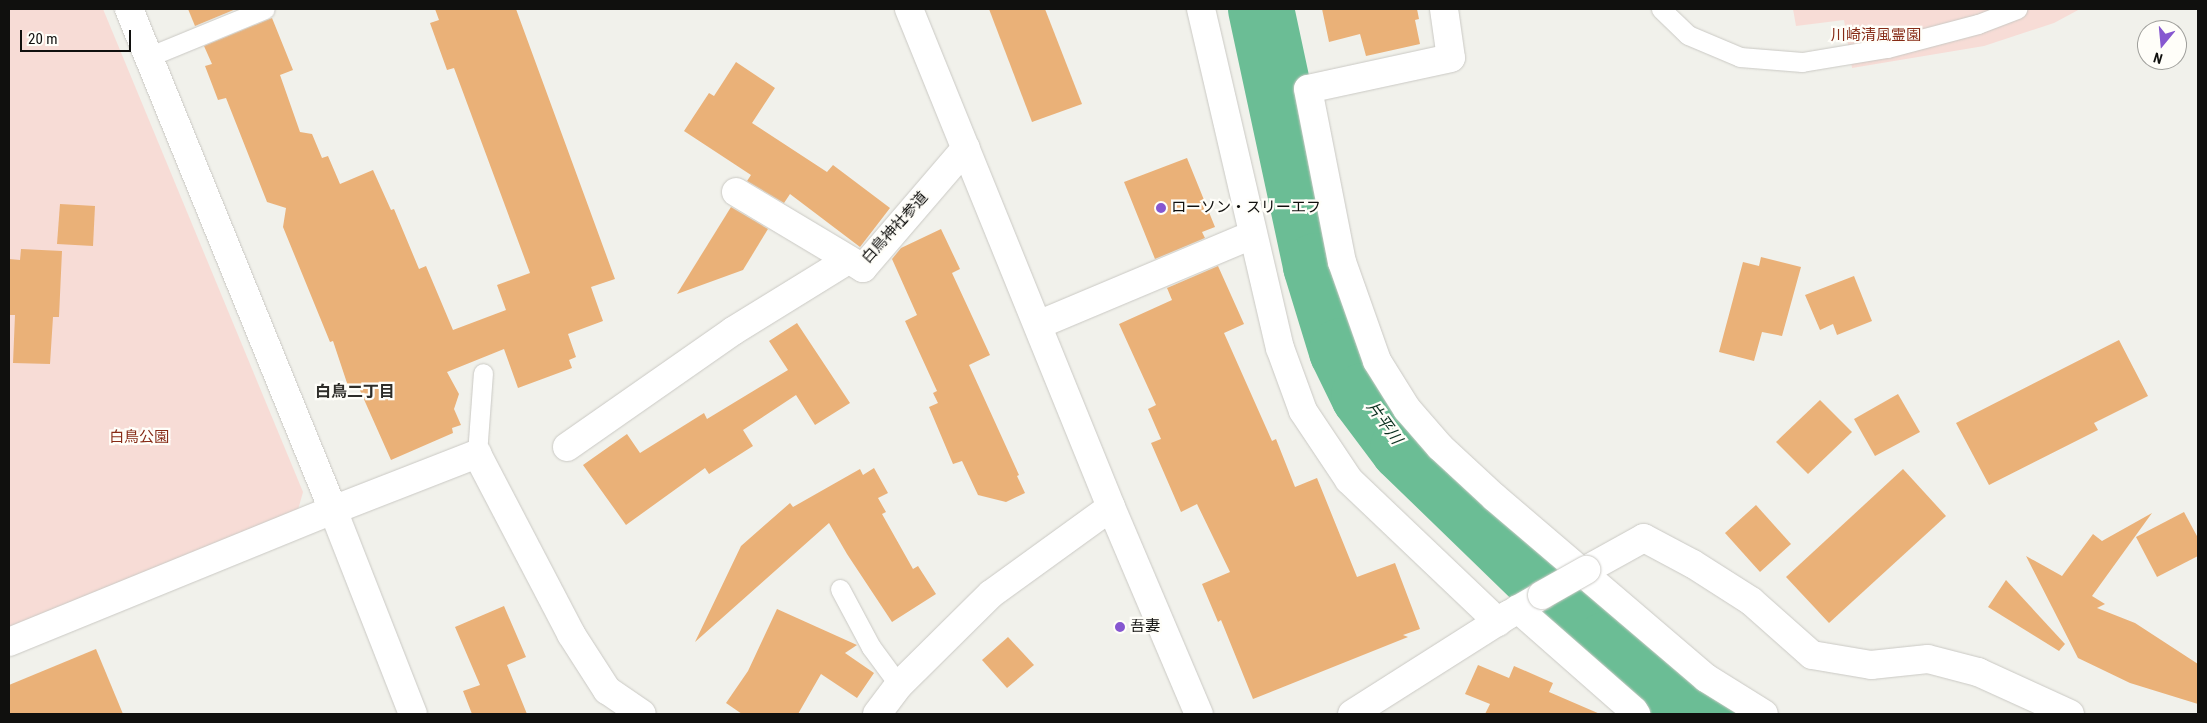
<!DOCTYPE html>
<meta charset="utf-8">
<style>
body{margin:0}
#map{position:relative;width:2207px;height:723px;overflow:hidden;background:#f1f1eb;font-family:"Roboto Condensed","Noto Sans JP",sans-serif}
div>[style]{position:absolute}
.green>*{inset:0;background:#f7dcd6}
.river>*{height:66px;margin:-33px;padding:0 33px;transform-origin:33px;border-radius:33px;background:#6bbd95}
.building>*{inset:0;background:#eab178}
.roads{filter:drop-shadow(0 0 1px #cac9c4) drop-shadow(0 0 1px #cac9c4)}
.service>*{height:19px;margin:-9.5px;padding:0 9.5px;transform-origin:9.5px;border-radius:9.5px;background:#fff}
.minor>*{height:28px;margin:-14px;padding:0 14px;transform-origin:14px;border-radius:14px;background:#fff}
.tertiary>*{height:28px;margin:-14px;padding:0 14px;transform-origin:14px;border-radius:14px;background:#fff}
.secondary>*{height:28px;margin:-14px;padding:0 14px;transform-origin:14px;border-radius:14px;background:#fff}
.bridges{filter:drop-shadow(0 0 1px #cac9c4) drop-shadow(0 0 1px #cac9c4)}
.minor-bridge>*{height:28px;margin:-14px;padding:0 14px;transform-origin:14px;border-radius:14px;background:#fff}
.dots>*{width:14px;height:14px;translate:-50% -50%;box-sizing:border-box;border:2px solid #fffef9;border-radius:50%}
span{translate:-50% -50%;white-space:nowrap;text-align:center;line-height:1.15;-webkit-text-stroke:4.5px #fffef9;paint-order:stroke}
.park-label{font-size:15px;color:#862b16}
.poi-label{font-size:15px;color:#10100e}
.left{translate:0 -50%;text-align:left}
.street-label{font-size:15px;color:#10100e}
.neighbourhood-label{font-size:16px;color:#2e2d29;font-weight:700}
.water-label{font-size:16px;color:#0c3121;font-style:italic}
.frame{position:absolute;inset:0;border:10px solid #10100e;pointer-events:none}
.north{position:absolute;left:2137px;top:20px;width:50px;height:50px;box-sizing:border-box;background:#fffef9;border:1px solid #9f9f9b;border-radius:50%;rotate:197deg;font-size:14px;font-weight:700;line-height:20px;text-align:center;color:#10100e}
.north::after{content:'';display:block;margin:auto;width:18px;height:22px;background:#8657d0;clip-path:polygon(50% 0,100% 100%,50% 72%,0 100%)}
.scale{position:absolute;left:20px;top:30px;width:111px;height:22px;box-sizing:border-box;border:2px solid #10100e;border-top:0;padding-left:6px;font-size:15px;line-height:18px;white-space:nowrap;color:#10100e;-webkit-text-stroke:4px #fffef9;paint-order:stroke}
</style>
<div id="map">
<div class="green">
<div style="clip-path:polygon(9px 9px,103px 9px,303px 492px,296px 517px,9px 629px)"></div>
<div style="clip-path:polygon(1793px 9px,2080px 9px,2054px 23px,1984px 46px,1852px 68px,1844px 20px,1796px 26px)"></div>
</div>
<div class="river">
<div style="left:1261px;top:9px;width:263px;rotate:77.9deg"></div>
<div style="left:1316px;top:266px;width:89px;rotate:73deg"></div>
<div style="left:1342px;top:351px;width:50px;rotate:63.9deg"></div>
<div style="left:1364px;top:396px;width:65px;rotate:53.1deg"></div>
<div style="left:1403px;top:448px;width:283px;rotate:44.1deg"></div>
<div style="left:1606px;top:645px;width:121px;rotate:34.9deg"></div>
</div>
<div class="building">
<div style="clip-path:polygon(188px 9px,236px 9px,195px 26px)"></div>
<div style="clip-path:polygon(435px 9px,516px 9px,615px 279px,591px 287px,603px 321px,568px 334px,576px 357px,569px 360px,572px 368px,518px 388px,504px 349px,447px 372px,459px 394px,454px 409px,461px 425px,452px 428px,453px 433px,391px 460px,358px 386px,349px 389px,333px 341px,330px 342px,283px 227px,286px 208px,267px 202px,226px 98px,218px 100px,205px 66px,212px 64px,204px 46px,272px 18px,293px 70px,280px 75px,300px 132px,312px 134px,322px 158px,328px 156px,340px 184px,373px 170px,391px 210px,394px 209px,419px 269px,426px 266px,453px 330px,506px 310px,497px 285px,530px 273px,454px 68px,447px 70px,430px 23px,439px 20px)"></div>
<div style="clip-path:polygon(989px 9px,1045px 9px,1082px 104px,1032px 122px)"></div>
<div style="clip-path:polygon(1322px 9px,1417px 9px,1419px 19px,1415px 20px,1420px 44px,1366px 56px,1360px 34px,1329px 42px)"></div>
<div style="clip-path:polygon(736px 62px,775px 88px,752px 123px,827px 172px,833px 165px,890px 208px,860px 247px,790px 194px,784px 203px,747px 181px,751px 175px,684px 131px,709px 93px,714px 96px)"></div>
<div style="clip-path:polygon(1187px 158px,1215px 227px,1202px 232px,1205px 238px,1155px 259px,1124px 182px)"></div>
<div style="clip-path:polygon(60px 204px,95px 206px,93px 246px,57px 244px)"></div>
<div style="clip-path:polygon(731px 207px,768px 229px,743px 270px,677px 294px)"></div>
<div style="clip-path:polygon(941px 229px,960px 269px,952px 273px,990px 355px,969px 365px,1019px 475px,1017px 476px,1025px 493px,1006px 502px,978px 495px,962px 461px,953px 464px,929px 407px,938px 403px,933px 393px,937px 391px,905px 321px,917px 315px,892px 259px,901px 248px)"></div>
<div style="clip-path:polygon(21px 249px,62px 251px,59px 317px,53px 317px,50px 364px,13px 363px,15px 315px,9px 315px,9px 259px,20px 260px)"></div>
<div style="clip-path:polygon(1761px 257px,1801px 267px,1782px 336px,1762px 332px,1754px 361px,1719px 352px,1743px 262px,1759px 266px)"></div>
<div style="clip-path:polygon(1218px 266px,1244px 324px,1224px 333px,1272px 441px,1276px 439px,1295px 487px,1317px 478px,1357px 577px,1395px 563px,1420px 629px,1403px 635px,1408px 637px,1253px 699px,1221px 620px,1218px 622px,1202px 584px,1230px 572px,1197px 504px,1181px 512px,1151px 443px,1161px 439px,1148px 409px,1156px 405px,1119px 324px,1172px 300px,1167px 288px)"></div>
<div style="clip-path:polygon(1854px 276px,1872px 321px,1837px 335px,1833px 324px,1820px 330px,1805px 295px)"></div>
<div style="clip-path:polygon(797px 323px,850px 403px,815px 425px,796px 395px,743px 430px,753px 446px,709px 474px,705px 468px,626px 525px,583px 465px,627px 434px,640px 453px,704px 413px,707px 419px,788px 370px,769px 341px)"></div>
<div style="clip-path:polygon(2119px 340px,2148px 396px,2094px 423px,2098px 430px,1989px 485px,1956px 423px)"></div>
<div style="clip-path:polygon(1898px 394px,1920px 432px,1875px 456px,1854px 419px)"></div>
<div style="clip-path:polygon(1820px 400px,1852px 432px,1808px 474px,1776px 442px)"></div>
<div style="clip-path:polygon(874px 468px,888px 493px,878px 498px,886px 512px,882px 514px,913px 569px,918px 566px,936px 594px,892px 622px,847px 554px,829px 523px,695px 642px,741px 546px,790px 503px,793px 507px,860px 469px,863px 475px)"></div>
<div style="clip-path:polygon(1903px 469px,1946px 516px,1829px 623px,1786px 577px)"></div>
<div style="clip-path:polygon(1756px 505px,1791px 544px,1760px 572px,1725px 533px)"></div>
<div style="clip-path:polygon(2184px 512px,2198px 538px,2198px 556px,2157px 577px,2136px 537px)"></div>
<div style="clip-path:polygon(2152px 513px,2092px 596px,2105px 604px,2097px 608px,2135px 623px,2198px 664px,2198px 704px,2130px 683px,2078px 658px,2026px 556px,2062px 576px,2093px 534px,2102px 541px)"></div>
<div style="clip-path:polygon(2006px 580px,2065px 644px,2059px 651px,1988px 607px)"></div>
<div style="clip-path:polygon(504px 606px,526px 657px,507px 665px,527px 714px,472px 714px,463px 691px,480px 685px,455px 627px)"></div>
<div style="clip-path:polygon(777px 609px,857px 645px,845px 653px,874px 673px,857px 698px,821px 674px,798px 714px,742px 714px,726px 703px,748px 671px)"></div>
<div style="clip-path:polygon(1008px 637px,1034px 665px,1007px 688px,982px 660px)"></div>
<div style="clip-path:polygon(96px 649px,123px 714px,9px 714px,9px 685px)"></div>
<div style="clip-path:polygon(1478px 665px,1509px 678px,1514px 666px,1553px 683px,1549px 692px,1600px 714px,1485px 714px,1490px 704px,1465px 694px)"></div>
</div>
<div class="roads">
<div class="service">
<div style="left:1661px;top:9px;width:37px;rotate:44deg"></div>
<div style="left:1688px;top:35px;width:56px;rotate:22.9deg"></div>
<div style="left:1740px;top:57px;width:62px;rotate:4.6deg"></div>
<div style="left:1802px;top:62px;width:86px;rotate:-9.4deg"></div>
<div style="left:1887px;top:48px;width:94px;rotate:-14.8deg"></div>
<div style="left:1978px;top:24px;width:42px;rotate:-21deg"></div>
<div style="left:148px;top:57px;width:126px;rotate:-22.3deg"></div>
<div style="left:477px;top:454px;width:81px;rotate:-85.8deg"></div>
<div style="left:840px;top:589px;width:66px;rotate:61.9deg"></div>
<div style="left:871px;top:647px;width:47px;rotate:53.6deg"></div>
</div>
<div class="minor">
<div style="left:1201px;top:9px;width:348px;rotate:76.9deg"></div>
<div style="left:1280px;top:348px;width:67px;rotate:69.9deg"></div>
<div style="left:1303px;top:411px;width:83px;rotate:56.3deg"></div>
<div style="left:1349px;top:480px;width:206px;rotate:43.6deg"></div>
<div style="left:1444px;top:9px;width:49px;rotate:81.9deg"></div>
<div style="left:1451px;top:58px;width:146px;rotate:167.8deg"></div>
<div style="left:1308px;top:89px;width:176px;rotate:78.9deg"></div>
<div style="left:1342px;top:262px;width:105px;rotate:70.5deg"></div>
<div style="left:1377px;top:361px;width:57px;rotate:58deg"></div>
<div style="left:1407px;top:409px;width:50px;rotate:49deg"></div>
<div style="left:1440px;top:447px;width:74px;rotate:42.8deg"></div>
<div style="left:1494px;top:497px;width:279px;rotate:40.5deg"></div>
<div style="left:1706px;top:678px;width:68px;rotate:31.8deg"></div>
<div style="left:736px;top:192px;width:148px;rotate:30.9deg"></div>
<div style="left:863px;top:268px;width:158px;rotate:-49.4deg"></div>
<div style="left:1038px;top:325px;width:232px;rotate:-22.8deg"></div>
<div style="left:567px;top:447px;width:203px;rotate:-34.9deg"></div>
<div style="left:733px;top:331px;width:135px;rotate:-31.7deg"></div>
<div style="left:1586px;top:570px;width:66px;rotate:-28.9deg"></div>
<div style="left:1644px;top:538px;width:55px;rotate:28deg"></div>
<div style="left:1693px;top:564px;width:69px;rotate:32.5deg"></div>
<div style="left:1751px;top:601px;width:81px;rotate:41.5deg"></div>
<div style="left:1812px;top:655px;width:60px;rotate:9.6deg"></div>
<div style="left:1871px;top:665px;width:57px;rotate:-6deg"></div>
<div style="left:1928px;top:659px;width:52px;rotate:14.6deg"></div>
<div style="left:1978px;top:672px;width:101px;rotate:24.5deg"></div>
<div style="left:1518px;top:609px;width:154px;rotate:41.3deg"></div>
<div style="left:1634px;top:711px;width:4px;rotate:56deg"></div>
<div style="left:9px;top:642px;width:350px;rotate:-22.2deg"></div>
<div style="left:333px;top:510px;width:155px;rotate:-21.3deg"></div>
<div style="left:477px;top:454px;width:203px;rotate:62.4deg"></div>
<div style="left:571px;top:634px;width:67px;rotate:57.3deg"></div>
<div style="left:607px;top:690px;width:42px;rotate:34.4deg"></div>
<div style="left:877px;top:714px;width:36px;rotate:-53deg"></div>
<div style="left:899px;top:685px;width:129px;rotate:-44.7deg"></div>
<div style="left:991px;top:594px;width:148px;rotate:-35.9deg"></div>
<div style="left:1352px;top:714px;width:185px;rotate:-32.4deg"></div>
<div style="left:1508px;top:615px;width:39px;rotate:-30deg"></div>
</div>
<div class="tertiary">
<div style="left:129px;top:9px;width:541px;rotate:67.84deg"></div>
<div style="left:333px;top:510px;width:219px;rotate:68.6deg"></div>
</div>
<div class="secondary">
<div style="left:909px;top:9px;width:537px;rotate:67.92deg"></div>
<div style="left:1111px;top:507px;width:225px;rotate:67deg"></div>
</div>
</div>
<div class="bridges">
<div class="minor-bridge">
<div style="left:1542px;top:595px;width:51px;rotate:-29.6deg"></div>
</div>
</div>
<div class="dots">
<div style="left:1161px;top:208px;background:#8657d0"></div>
<div style="left:1120px;top:627px;background:#8657d0"></div>
</div>
<div class="park-label">
<span style="left:1876px;top:36px">川崎清風霊園</span>
<span style="left:139px;top:438px">白鳥公園</span>
</div>
<div class="poi-label">
<span class="left" style="left:1171px;top:208px">ローソン・スリーエフ</span>
<span class="left" style="left:1130px;top:627px">吾妻</span>
</div>
<div class="street-label">
<span style="left:895px;top:228px;rotate:-48deg">白鳥神社参道</span>
</div>
<div class="neighbourhood-label">
<span style="left:355px;top:392px">白鳥二丁目</span>
</div>
<div class="water-label">
<span style="left:1384px;top:423px;rotate:54deg">片平川</span>
</div>
<div class="frame"></div>
<div class="north">N</div>
<div class="scale">20 m</div>
</div>
